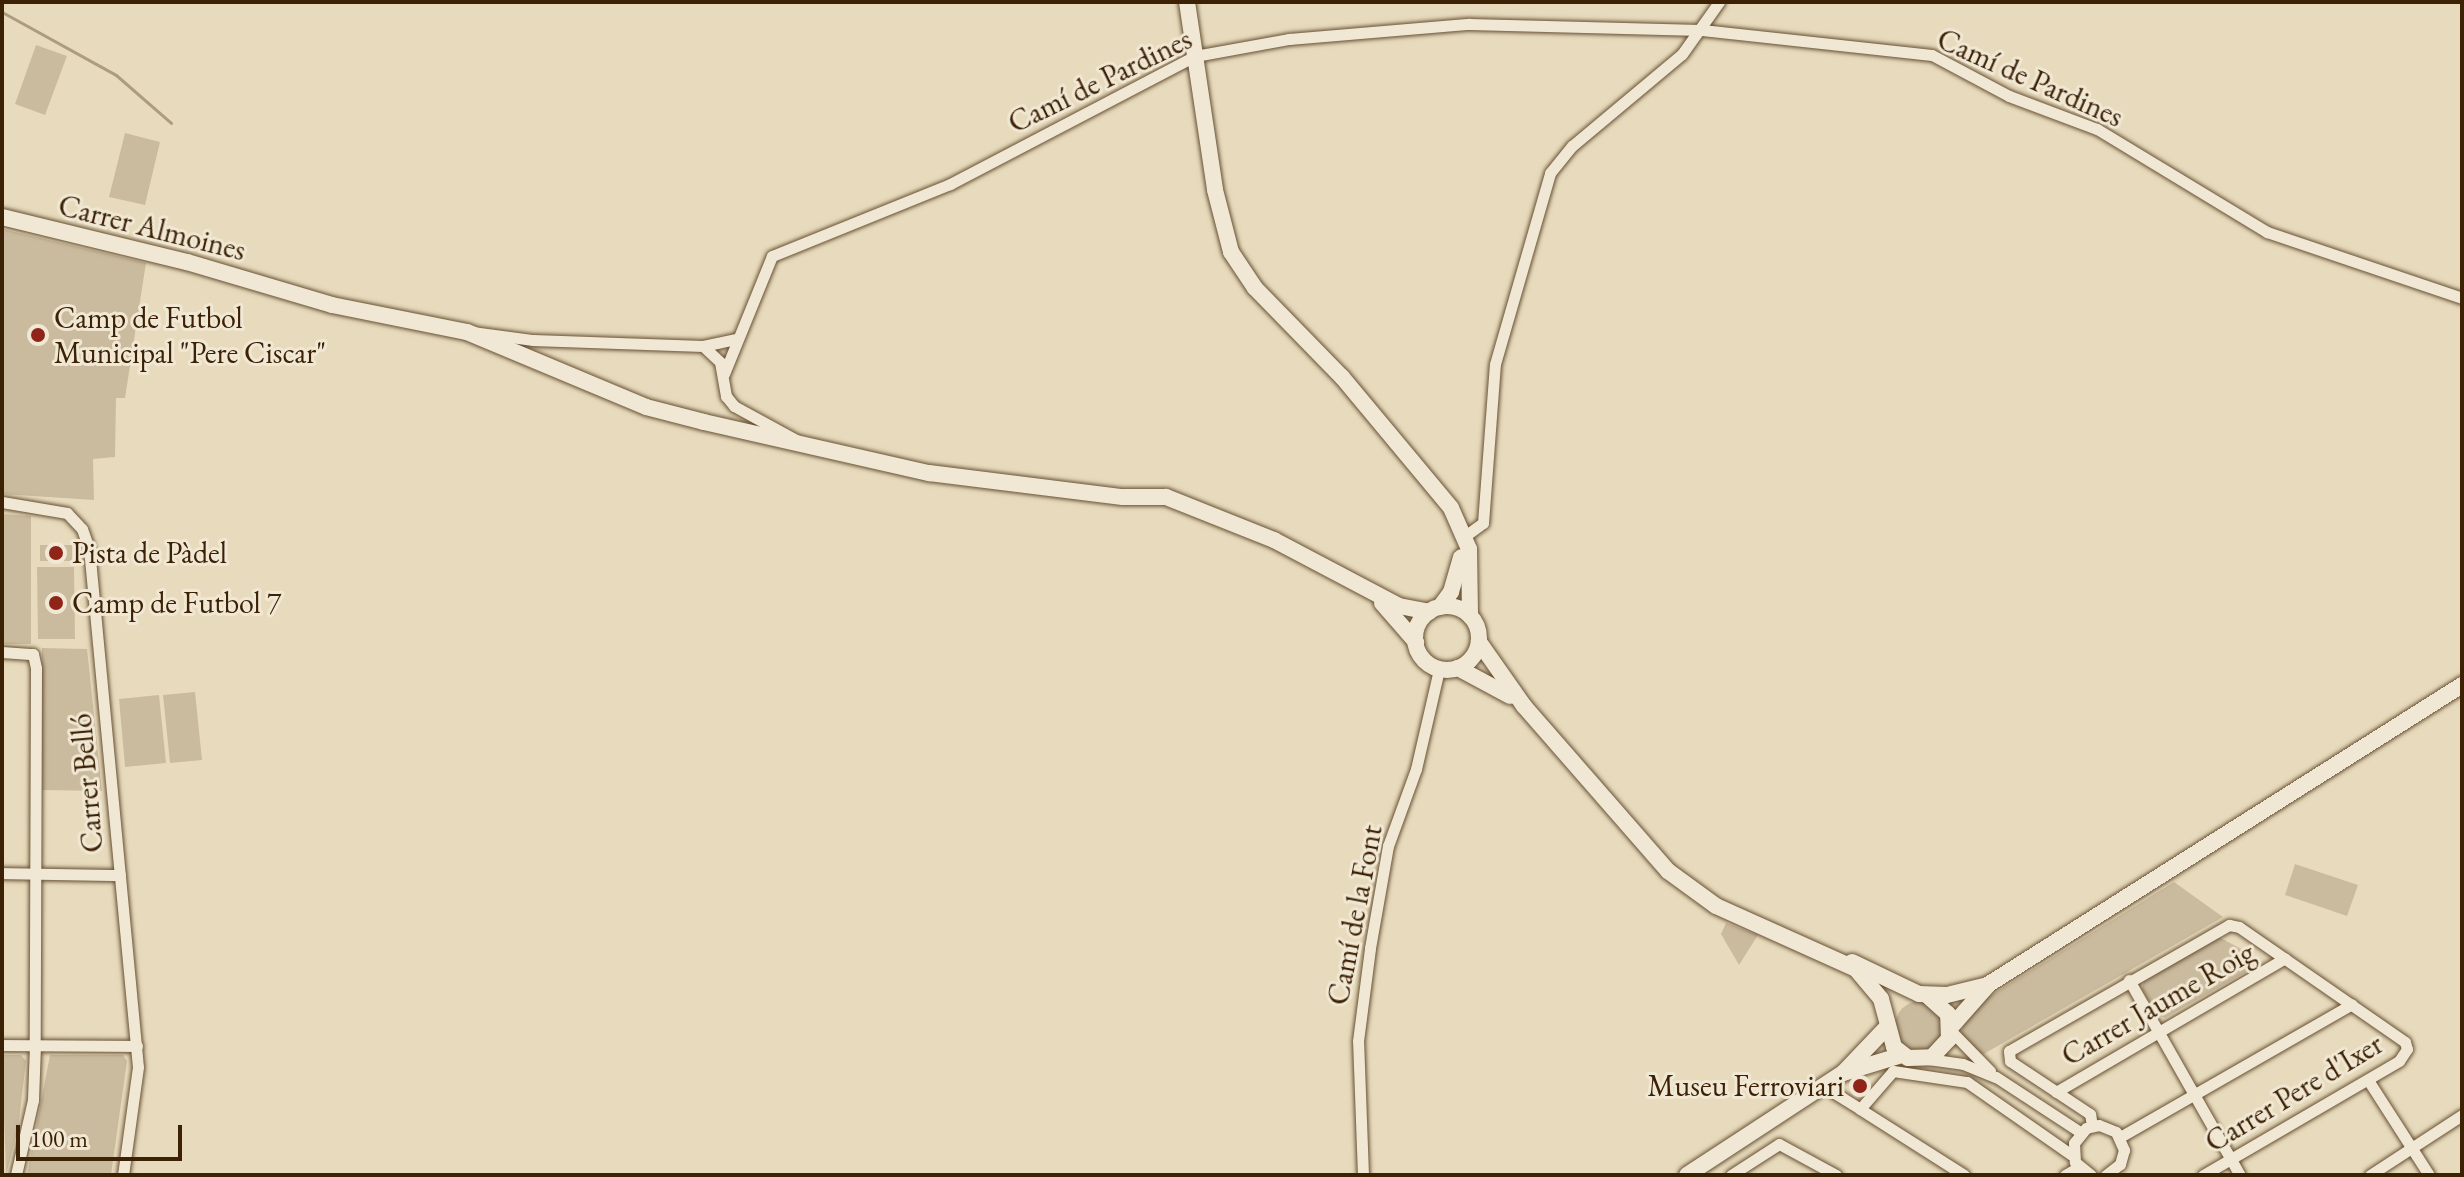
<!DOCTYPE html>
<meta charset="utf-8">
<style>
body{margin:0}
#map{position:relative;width:2464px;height:1177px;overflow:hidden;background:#e8dbbd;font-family:"EB Garamond",serif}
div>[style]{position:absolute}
.green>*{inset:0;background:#cbbb9e}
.round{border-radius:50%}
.stream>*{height:3px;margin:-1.5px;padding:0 1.5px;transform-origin:1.5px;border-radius:1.5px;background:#ae9c7e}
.roads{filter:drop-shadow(0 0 2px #675033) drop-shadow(0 0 2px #675033)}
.street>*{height:11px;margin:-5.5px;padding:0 5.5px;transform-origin:5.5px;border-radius:5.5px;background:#f0e8d4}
.secondary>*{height:16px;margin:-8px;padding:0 8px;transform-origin:8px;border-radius:8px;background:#f0e8d4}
.secondary>.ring{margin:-8px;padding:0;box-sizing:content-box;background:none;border:16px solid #f0e8d4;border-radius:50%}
.dots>*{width:22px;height:22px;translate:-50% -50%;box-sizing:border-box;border:4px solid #f0e8d4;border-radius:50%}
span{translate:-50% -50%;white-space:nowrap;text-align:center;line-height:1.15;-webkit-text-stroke:6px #f0e8d4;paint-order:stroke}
.street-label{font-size:30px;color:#3c2105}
.poi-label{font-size:30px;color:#3c2105}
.left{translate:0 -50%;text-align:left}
.right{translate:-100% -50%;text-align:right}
.frame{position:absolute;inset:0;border:4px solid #3c2105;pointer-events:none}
.scale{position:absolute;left:16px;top:1125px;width:166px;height:36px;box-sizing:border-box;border:4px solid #3c2105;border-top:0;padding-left:10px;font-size:24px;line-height:28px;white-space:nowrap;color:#3c2105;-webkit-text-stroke:6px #f0e8d4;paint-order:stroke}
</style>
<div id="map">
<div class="green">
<div style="clip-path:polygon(36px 45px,67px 56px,45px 115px,15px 104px)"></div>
<div style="clip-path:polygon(125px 133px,160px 142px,145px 205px,109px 197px)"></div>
<div style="clip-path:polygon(2px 229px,146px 263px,125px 398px,116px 398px,115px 457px,93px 459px,94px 500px,2px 494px)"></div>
<div style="clip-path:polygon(2px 514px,31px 516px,31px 644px,2px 644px)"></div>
<div style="clip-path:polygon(40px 545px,72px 545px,72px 561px,40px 561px)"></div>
<div style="clip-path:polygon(37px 567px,74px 567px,75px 639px,38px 639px)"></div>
<div style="clip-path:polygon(42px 648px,87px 649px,102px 791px,42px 790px)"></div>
<div style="clip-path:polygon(195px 692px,202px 760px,170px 763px,163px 695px)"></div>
<div style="clip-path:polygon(159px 695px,166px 763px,125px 767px,119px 699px)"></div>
<div style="clip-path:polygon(2295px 864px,2358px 885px,2347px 916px,2285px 895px)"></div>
<div style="clip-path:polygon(2174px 882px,2223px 917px,1982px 1055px,1961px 1037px,1964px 1022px,1985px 999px)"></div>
<div style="clip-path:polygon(1726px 923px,1758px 935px,1739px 965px,1721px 934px)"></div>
<div style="clip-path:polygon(2219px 937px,2256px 957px,2256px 966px,2165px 1018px,2157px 1015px,2142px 989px,2144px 981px)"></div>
<div class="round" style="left:1895px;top:1001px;width:50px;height:50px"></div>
<div style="clip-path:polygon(2px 1055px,21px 1055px,26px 1061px,18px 1128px,6px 1175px)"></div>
<div style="clip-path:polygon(50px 1055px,123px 1055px,127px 1061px,111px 1175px,27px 1175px)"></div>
</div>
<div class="stream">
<div style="left:2px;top:12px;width:130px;rotate:28.9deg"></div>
<div style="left:116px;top:75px;width:73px;rotate:41.1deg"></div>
</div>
<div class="roads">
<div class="street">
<div style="left:472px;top:332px;width:62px;rotate:7.5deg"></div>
<div style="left:533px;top:340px;width:170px;rotate:2deg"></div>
<div style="left:703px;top:346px;width:23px;rotate:43deg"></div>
<div style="left:720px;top:362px;width:35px;rotate:80deg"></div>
<div style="left:726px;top:396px;width:13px;rotate:51deg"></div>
<div style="left:734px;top:406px;width:71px;rotate:28.7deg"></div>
<div style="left:703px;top:346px;width:34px;rotate:-12deg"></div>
<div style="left:724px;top:374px;width:127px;rotate:-67.9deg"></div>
<div style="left:772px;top:256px;width:192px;rotate:-22deg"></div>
<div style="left:950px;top:184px;width:276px;rotate:-27.6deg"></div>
<div style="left:1195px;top:56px;width:96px;rotate:-10.3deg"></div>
<div style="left:1289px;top:39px;width:181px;rotate:-4.8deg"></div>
<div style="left:1469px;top:24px;width:233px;rotate:1.5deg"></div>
<div style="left:1702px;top:30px;width:231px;rotate:6.2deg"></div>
<div style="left:1932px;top:55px;width:87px;rotate:28deg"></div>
<div style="left:2009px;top:96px;width:94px;rotate:20.6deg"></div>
<div style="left:2097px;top:129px;width:199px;rotate:31.2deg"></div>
<div style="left:2267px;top:232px;width:206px;rotate:18.7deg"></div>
<div style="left:2px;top:502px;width:66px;rotate:9.6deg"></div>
<div style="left:67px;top:513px;width:22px;rotate:47deg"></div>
<div style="left:82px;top:529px;width:20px;rotate:70deg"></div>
<div style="left:89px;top:548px;width:521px;rotate:84.61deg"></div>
<div style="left:138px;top:1067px;width:109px;rotate:97.9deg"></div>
<div style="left:1465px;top:536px;width:22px;rotate:-36deg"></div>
<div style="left:1483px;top:523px;width:159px;rotate:-85.7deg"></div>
<div style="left:1495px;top:364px;width:199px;rotate:-73.9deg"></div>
<div style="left:1550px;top:173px;width:35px;rotate:-51deg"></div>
<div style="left:1572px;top:146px;width:143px;rotate:-39.9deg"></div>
<div style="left:1682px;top:54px;width:64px;rotate:-54.6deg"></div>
<div style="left:2px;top:652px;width:31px;rotate:4deg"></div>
<div style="left:33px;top:654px;width:14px;rotate:78deg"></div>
<div style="left:36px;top:668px;width:377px;rotate:90.2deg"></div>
<div style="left:35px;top:1045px;width:55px;rotate:92.1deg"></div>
<div style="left:33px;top:1100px;width:77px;rotate:102.8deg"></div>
<div style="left:2px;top:873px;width:118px;rotate:1deg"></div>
<div style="left:2129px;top:980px;width:224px;rotate:60.4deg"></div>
<div style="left:1951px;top:1031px;width:56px;rotate:45.7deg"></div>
<div style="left:2px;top:1045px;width:135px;rotate:0.4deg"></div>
<div style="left:1928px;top:1059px;width:35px;rotate:8deg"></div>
<div style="left:1963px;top:1064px;width:35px;rotate:22deg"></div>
<div style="left:1996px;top:1077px;width:100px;rotate:33.2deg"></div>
<div style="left:2368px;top:1080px;width:113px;rotate:57.3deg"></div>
<div style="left:1833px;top:1092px;width:32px;rotate:32deg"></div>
<div style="left:2056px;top:1092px;width:265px;rotate:-30.3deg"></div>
<div style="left:2092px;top:1126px;width:12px;rotate:-99deg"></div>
<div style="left:2090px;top:1114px;width:96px;rotate:-146.5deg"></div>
<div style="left:2010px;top:1061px;width:10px;rotate:-96deg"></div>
<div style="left:2009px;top:1051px;width:254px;rotate:-29.8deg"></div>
<div style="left:2229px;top:925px;width:10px;rotate:11deg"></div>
<div style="left:2239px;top:927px;width:202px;rotate:34.7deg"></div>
<div style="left:2405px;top:1042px;width:7px;rotate:74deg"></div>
<div style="left:2407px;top:1049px;width:14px;rotate:124deg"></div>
<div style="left:2399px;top:1061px;width:227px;rotate:149.8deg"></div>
<div style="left:2120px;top:1137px;width:267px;rotate:-29.8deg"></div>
<div style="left:1363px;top:1175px;width:134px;rotate:-92.1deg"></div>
<div style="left:1358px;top:1041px;width:94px;rotate:-82.6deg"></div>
<div style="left:1370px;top:948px;width:104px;rotate:-80deg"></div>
<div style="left:1388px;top:846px;width:82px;rotate:-70deg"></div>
<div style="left:1416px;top:769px;width:103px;rotate:-77deg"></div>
<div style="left:1731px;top:1175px;width:57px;rotate:-32.9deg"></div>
<div style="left:1779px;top:1144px;width:65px;rotate:28.5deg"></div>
<div style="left:1964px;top:1175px;width:123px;rotate:-147.6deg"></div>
<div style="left:1860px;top:1109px;width:50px;rotate:-49deg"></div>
<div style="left:1893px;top:1071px;width:75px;rotate:8.5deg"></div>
<div style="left:1967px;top:1082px;width:129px;rotate:34.9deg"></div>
<div style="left:2065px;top:1175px;width:16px;rotate:-30deg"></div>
<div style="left:2091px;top:1175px;width:21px;rotate:-141deg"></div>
<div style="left:2075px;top:1162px;width:19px;rotate:-93deg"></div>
<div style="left:2074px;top:1143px;width:19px;rotate:-51deg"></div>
<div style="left:2086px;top:1128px;width:13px;rotate:-13deg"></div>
<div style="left:2099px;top:1125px;width:18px;rotate:22deg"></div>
<div style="left:2116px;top:1132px;width:20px;rotate:66deg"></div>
<div style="left:2124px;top:1150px;width:15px;rotate:106deg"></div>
<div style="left:2120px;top:1164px;width:18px;rotate:142deg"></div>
<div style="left:2370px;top:1175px;width:110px;rotate:-33.1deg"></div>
</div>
<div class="secondary">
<div style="left:1187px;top:2px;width:190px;rotate:81.5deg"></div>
<div style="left:1215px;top:190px;width:64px;rotate:75.5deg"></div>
<div style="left:1231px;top:252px;width:43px;rotate:56.3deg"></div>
<div style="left:1255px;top:288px;width:124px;rotate:45.7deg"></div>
<div style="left:1342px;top:377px;width:170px;rotate:50.2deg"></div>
<div style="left:1451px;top:508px;width:45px;rotate:66.3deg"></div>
<div style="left:1469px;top:549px;width:67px;rotate:89.1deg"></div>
<div style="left:2px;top:217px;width:190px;rotate:13.7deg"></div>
<div style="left:187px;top:262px;width:151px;rotate:16.5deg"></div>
<div style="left:332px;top:305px;width:138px;rotate:11.3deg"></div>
<div style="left:467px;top:332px;width:194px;rotate:22.7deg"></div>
<div style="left:646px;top:407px;width:60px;rotate:14.5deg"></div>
<div style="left:704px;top:422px;width:231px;rotate:12.8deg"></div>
<div style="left:929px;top:473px;width:195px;rotate:7.1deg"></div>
<div style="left:1123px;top:497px;width:43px"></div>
<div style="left:1166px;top:497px;width:116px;rotate:21.7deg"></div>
<div style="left:1274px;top:540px;width:141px;rotate:27.8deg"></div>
<div style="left:1399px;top:606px;width:31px;rotate:11deg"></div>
<div style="left:1382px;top:603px;width:52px;rotate:48.9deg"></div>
<div class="ring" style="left:1415px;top:606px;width:48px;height:48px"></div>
<div style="left:1440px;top:607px;width:19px;rotate:-54deg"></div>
<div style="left:1451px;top:592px;width:36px;rotate:-74deg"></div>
<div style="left:1479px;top:642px;width:78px;rotate:54.9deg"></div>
<div style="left:1524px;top:706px;width:219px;rotate:48.9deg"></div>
<div style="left:1668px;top:871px;width:59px;rotate:36.1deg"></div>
<div style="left:1716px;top:906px;width:154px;rotate:24.2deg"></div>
<div style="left:1856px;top:969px;width:39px;rotate:50deg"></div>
<div style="left:1881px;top:999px;width:50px;rotate:74.8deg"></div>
<div style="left:1894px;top:1047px;width:18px;rotate:38deg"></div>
<div style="left:1908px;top:1058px;width:24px;rotate:-2deg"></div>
<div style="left:1932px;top:1057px;width:25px;rotate:-47deg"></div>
<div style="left:1949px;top:1039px;width:25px;rotate:-92deg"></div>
<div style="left:1948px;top:1014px;width:27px;rotate:-138deg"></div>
<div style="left:1458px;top:668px;width:59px;rotate:28.3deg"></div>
<div style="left:1852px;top:962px;width:74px;rotate:25.5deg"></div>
<div style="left:1919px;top:994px;width:28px;rotate:2deg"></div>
<div style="left:1947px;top:995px;width:42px;rotate:-13.7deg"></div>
<div style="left:1951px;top:1027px;width:57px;rotate:-48.5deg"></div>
<div style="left:1989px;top:984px;width:560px;rotate:-32.3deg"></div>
<div style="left:1844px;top:1072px;width:61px;rotate:-46.3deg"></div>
<div style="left:1687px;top:1175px;width:186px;rotate:-33.2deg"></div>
<div style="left:1843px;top:1073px;width:62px;rotate:-17deg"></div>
</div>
</div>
<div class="dots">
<div style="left:38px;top:335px;background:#8f2418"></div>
<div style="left:56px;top:553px;background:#8f2418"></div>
<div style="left:56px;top:603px;background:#8f2418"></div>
<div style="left:1860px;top:1086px;background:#8f2418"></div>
</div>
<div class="street-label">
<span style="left:2030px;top:78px;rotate:24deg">Camí de Pardines</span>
<span style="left:1100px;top:81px;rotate:-26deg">Camí de Pardines</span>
<span style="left:152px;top:228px;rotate:14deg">Carrer Almoines</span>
<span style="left:87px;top:783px;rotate:-95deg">Carrer Belló</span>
<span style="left:1355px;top:915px;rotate:-79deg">Camí de la Font</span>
<span style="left:2158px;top:1004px;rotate:-30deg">Carrer Jaume Roig</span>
<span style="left:2294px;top:1093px;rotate:-31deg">Carrer Pere d'Ixer</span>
</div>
<div class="poi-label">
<span class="left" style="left:54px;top:335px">Camp de Futbol<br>Municipal "Pere Ciscar"</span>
<span class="left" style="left:72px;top:553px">Pista de Pàdel</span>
<span class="left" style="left:72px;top:603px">Camp de Futbol 7</span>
<span class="right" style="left:1844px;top:1086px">Museu Ferroviari</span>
</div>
<div class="frame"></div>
<div class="scale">100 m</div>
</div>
